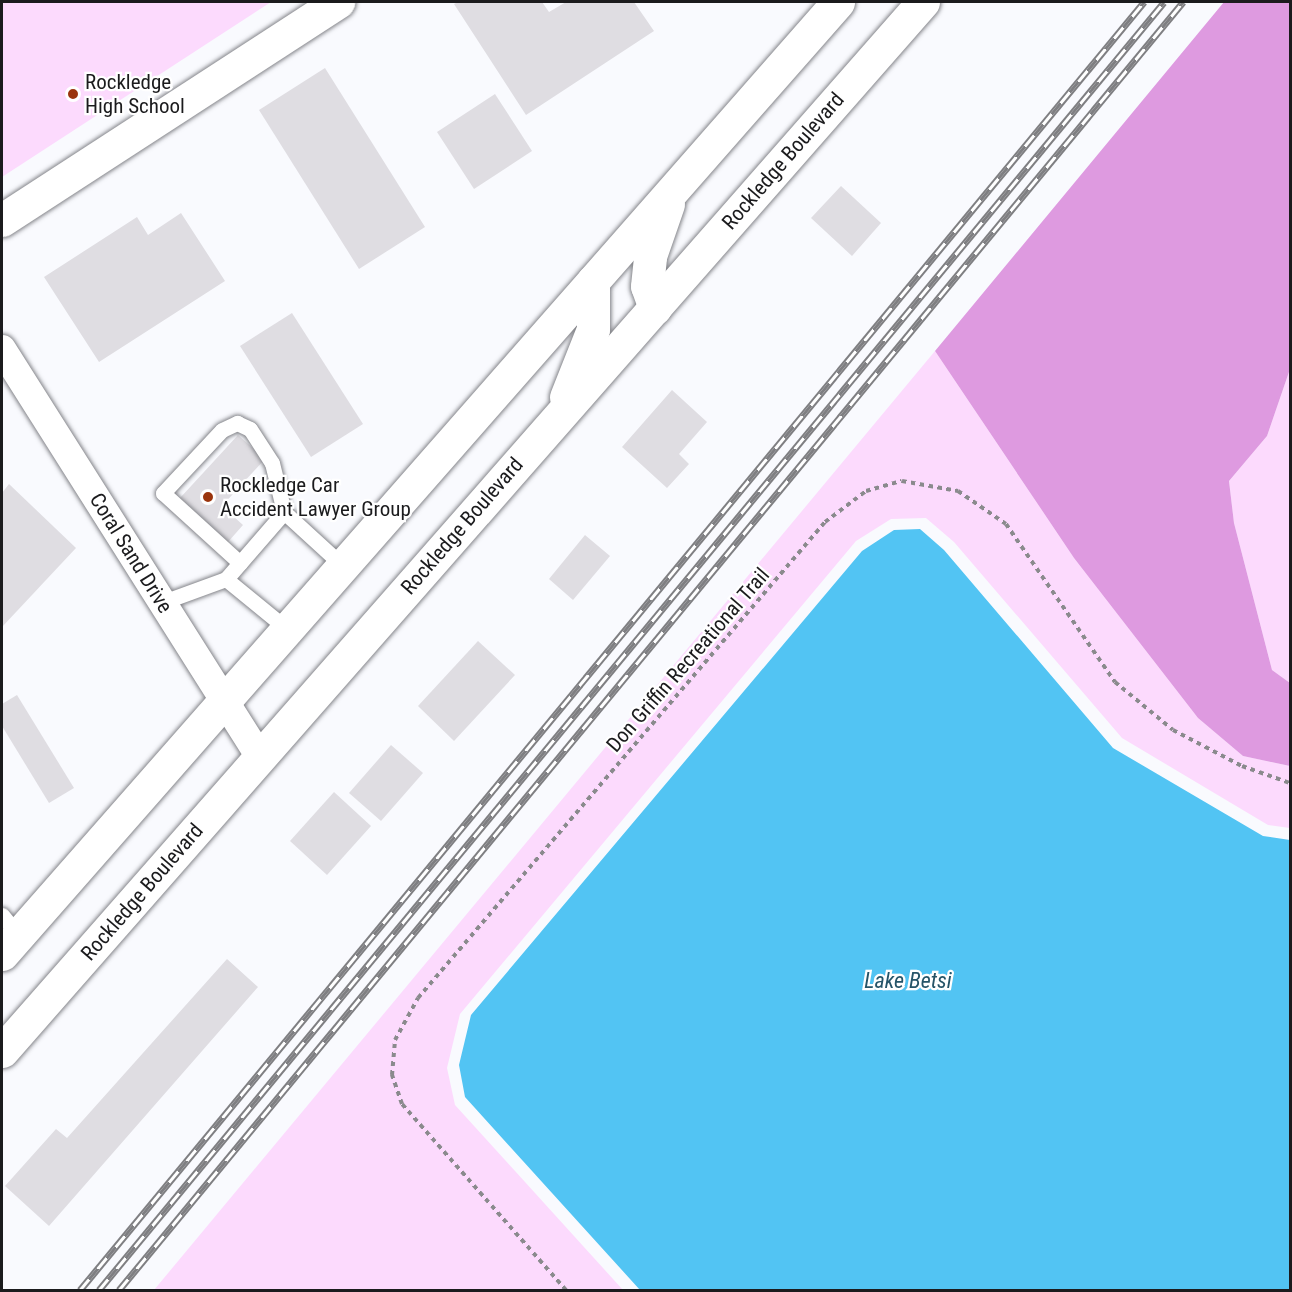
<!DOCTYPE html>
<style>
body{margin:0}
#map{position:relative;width:1292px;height:1292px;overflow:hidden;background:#f9fafe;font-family:"Roboto Condensed",sans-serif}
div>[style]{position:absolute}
.green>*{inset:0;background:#fcdafd}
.forest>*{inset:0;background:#de9ae0}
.water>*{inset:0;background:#52c4f3}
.building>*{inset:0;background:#dfdde2}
.path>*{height:4px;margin-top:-2px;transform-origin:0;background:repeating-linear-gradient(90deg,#8a8a8d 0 4.5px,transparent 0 9px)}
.roads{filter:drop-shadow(0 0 2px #84858a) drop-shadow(0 0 2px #84858a)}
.service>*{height:15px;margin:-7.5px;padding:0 7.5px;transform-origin:7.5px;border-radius:7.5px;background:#fff}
.minor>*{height:28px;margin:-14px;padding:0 14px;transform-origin:14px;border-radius:14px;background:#fff}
.tertiary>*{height:33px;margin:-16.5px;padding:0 16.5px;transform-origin:16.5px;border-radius:16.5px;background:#fff}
.primary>*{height:33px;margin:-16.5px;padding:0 16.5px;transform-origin:16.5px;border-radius:16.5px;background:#fff}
.rail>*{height:7px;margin-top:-3.5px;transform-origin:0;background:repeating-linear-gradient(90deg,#fff 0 14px,#7f7f82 0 28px);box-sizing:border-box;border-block:2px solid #7f7f82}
.dots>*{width:16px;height:16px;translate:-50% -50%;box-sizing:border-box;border:3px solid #fff;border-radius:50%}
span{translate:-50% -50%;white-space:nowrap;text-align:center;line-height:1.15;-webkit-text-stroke:4.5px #fff;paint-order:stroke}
.poi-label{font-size:21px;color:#1b1b1d}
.left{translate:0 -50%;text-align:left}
.street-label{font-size:21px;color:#1b1b1d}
.water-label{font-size:22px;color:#255468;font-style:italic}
.frame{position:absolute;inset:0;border:3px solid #1b1b1d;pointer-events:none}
</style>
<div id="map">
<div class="green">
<div style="clip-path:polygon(2px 2px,271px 2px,2px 177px)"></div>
<div style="clip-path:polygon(935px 351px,1074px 558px,1198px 718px,1243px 756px,1290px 766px,1290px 828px,1268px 825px,1122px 738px,954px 542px,926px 518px,891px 519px,856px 541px,460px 1014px,447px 1068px,455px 1105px,623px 1290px,154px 1290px)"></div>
<div style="clip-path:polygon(1290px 369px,1290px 683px,1272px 670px,1234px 523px,1229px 481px,1267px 436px)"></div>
</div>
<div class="forest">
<div style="clip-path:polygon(1224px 2px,1290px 2px,1290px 369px,1267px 436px,1229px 481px,1234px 523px,1272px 670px,1290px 683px,1290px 766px,1243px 756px,1198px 718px,1074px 558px,935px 351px)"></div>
</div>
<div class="water">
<div style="clip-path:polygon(920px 529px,944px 550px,1113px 748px,1263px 836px,1290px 840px,1290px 1290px,640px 1290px,465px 1097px,459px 1065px,471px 1015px,862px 551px,894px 530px)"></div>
</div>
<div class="building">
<div style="clip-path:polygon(458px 2px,542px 2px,549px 12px,566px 2px,634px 2px,654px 31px,526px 115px,454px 4px)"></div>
<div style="clip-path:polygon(325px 68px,425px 227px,359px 269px,259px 110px)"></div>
<div style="clip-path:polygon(495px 94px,532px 151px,474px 189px,437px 132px)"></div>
<div style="clip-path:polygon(841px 186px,881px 223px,852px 256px,811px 218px)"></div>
<div style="clip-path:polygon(181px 213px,225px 281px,99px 362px,44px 277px,137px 217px,148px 235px)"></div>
<div style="clip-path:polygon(292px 313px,363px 424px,311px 457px,240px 346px)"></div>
<div style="clip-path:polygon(672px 390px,707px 422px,679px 454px,689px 464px,667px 488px,622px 447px)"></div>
<div style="clip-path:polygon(238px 435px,265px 459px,222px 506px,243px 525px,228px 542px,180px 498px)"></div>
<div style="clip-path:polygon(9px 484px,76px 548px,2px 627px,2px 493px)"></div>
<div style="clip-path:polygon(585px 535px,610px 556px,573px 600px,549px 579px)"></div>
<div style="clip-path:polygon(478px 641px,515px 675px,454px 741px,418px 706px)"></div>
<div style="clip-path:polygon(17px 695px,74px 788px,49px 803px,2px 726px,2px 704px)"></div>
<div style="clip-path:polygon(391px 745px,423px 773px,381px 821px,349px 793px)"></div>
<div style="clip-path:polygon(334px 792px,371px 826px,327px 875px,290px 841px)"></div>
<div style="clip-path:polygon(227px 959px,258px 987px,49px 1226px,5px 1186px,56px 1129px,67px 1138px)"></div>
</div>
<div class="path">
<div style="left:566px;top:1290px;width:248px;rotate:-131.4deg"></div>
<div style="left:402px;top:1104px;width:31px;rotate:-109deg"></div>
<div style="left:392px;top:1075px;width:35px;rotate:-85deg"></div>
<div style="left:395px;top:1040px;width:48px;rotate:-61.3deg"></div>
<div style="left:418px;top:998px;width:626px;rotate:-49.47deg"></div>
<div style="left:825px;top:522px;width:51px;rotate:-37.1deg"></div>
<div style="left:866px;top:491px;width:37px;rotate:-16deg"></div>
<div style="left:902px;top:481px;width:57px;rotate:10.1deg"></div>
<div style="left:958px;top:491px;width:58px;rotate:34.5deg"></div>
<div style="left:1006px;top:524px;width:192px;rotate:55.4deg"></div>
<div style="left:1115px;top:682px;width:75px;rotate:39.6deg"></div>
<div style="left:1173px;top:730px;width:78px;rotate:27.6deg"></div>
<div style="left:1242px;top:766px;width:51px;rotate:19.5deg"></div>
</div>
<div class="roads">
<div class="service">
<div style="left:240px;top:563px;width:104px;rotate:-137.7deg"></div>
<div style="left:163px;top:493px;width:86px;rotate:-46.9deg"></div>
<div style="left:222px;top:430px;width:17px;rotate:-25deg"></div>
<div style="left:237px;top:423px;width:14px;rotate:25deg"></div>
<div style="left:250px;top:429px;width:40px;rotate:57.1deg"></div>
<div style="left:272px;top:463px;width:50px;rotate:76.2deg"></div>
<div style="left:163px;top:602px;width:67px;rotate:-20.1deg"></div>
<div style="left:287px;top:629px;width:79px;rotate:-140.7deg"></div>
<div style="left:226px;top:579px;width:89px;rotate:-49.1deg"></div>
<div style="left:284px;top:512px;width:80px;rotate:42.5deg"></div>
<div style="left:2px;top:915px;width:26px;rotate:51deg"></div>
</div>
<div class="minor">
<div style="left:2px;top:349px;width:483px;rotate:57.7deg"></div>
</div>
<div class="tertiary">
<div style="left:2px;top:220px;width:401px;rotate:-33deg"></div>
</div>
<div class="primary">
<div style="left:655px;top:308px;width:23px;rotate:-110deg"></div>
<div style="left:647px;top:286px;width:30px;rotate:-84deg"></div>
<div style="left:650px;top:256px;width:55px;rotate:-70.9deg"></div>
<div style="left:566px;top:397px;width:73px;rotate:-68.3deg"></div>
<div style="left:593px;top:329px;width:48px;rotate:-90deg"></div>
<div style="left:2px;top:954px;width:1267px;rotate:-48.71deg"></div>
<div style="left:2px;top:1051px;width:1396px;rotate:-48.72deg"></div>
</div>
</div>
<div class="rail">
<div style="left:80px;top:1290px;width:1671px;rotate:-50.44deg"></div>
<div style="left:99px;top:1290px;width:1671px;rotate:-50.41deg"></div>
<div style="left:119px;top:1290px;width:1671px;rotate:-50.44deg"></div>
</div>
<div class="dots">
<div style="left:73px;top:94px;background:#9a340d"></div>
<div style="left:208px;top:497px;background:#9a340d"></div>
</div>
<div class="poi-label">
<span class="left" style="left:85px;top:94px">Rockledge<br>High School</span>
<span class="left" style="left:220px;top:497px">Rockledge Car<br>Accident Lawyer Group</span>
</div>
<div class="street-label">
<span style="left:783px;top:161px;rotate:-49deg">Rockledge Boulevard</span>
<span style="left:462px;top:526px;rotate:-49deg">Rockledge Boulevard</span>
<span style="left:131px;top:553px;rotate:58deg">Coral Sand Drive</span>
<span style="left:688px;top:660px;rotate:-49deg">Don Griffin Recreational Trail</span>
<span style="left:142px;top:892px;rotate:-49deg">Rockledge Boulevard</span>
</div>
<div class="water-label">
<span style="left:908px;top:981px">Lake Betsi</span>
</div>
<div class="frame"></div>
</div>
